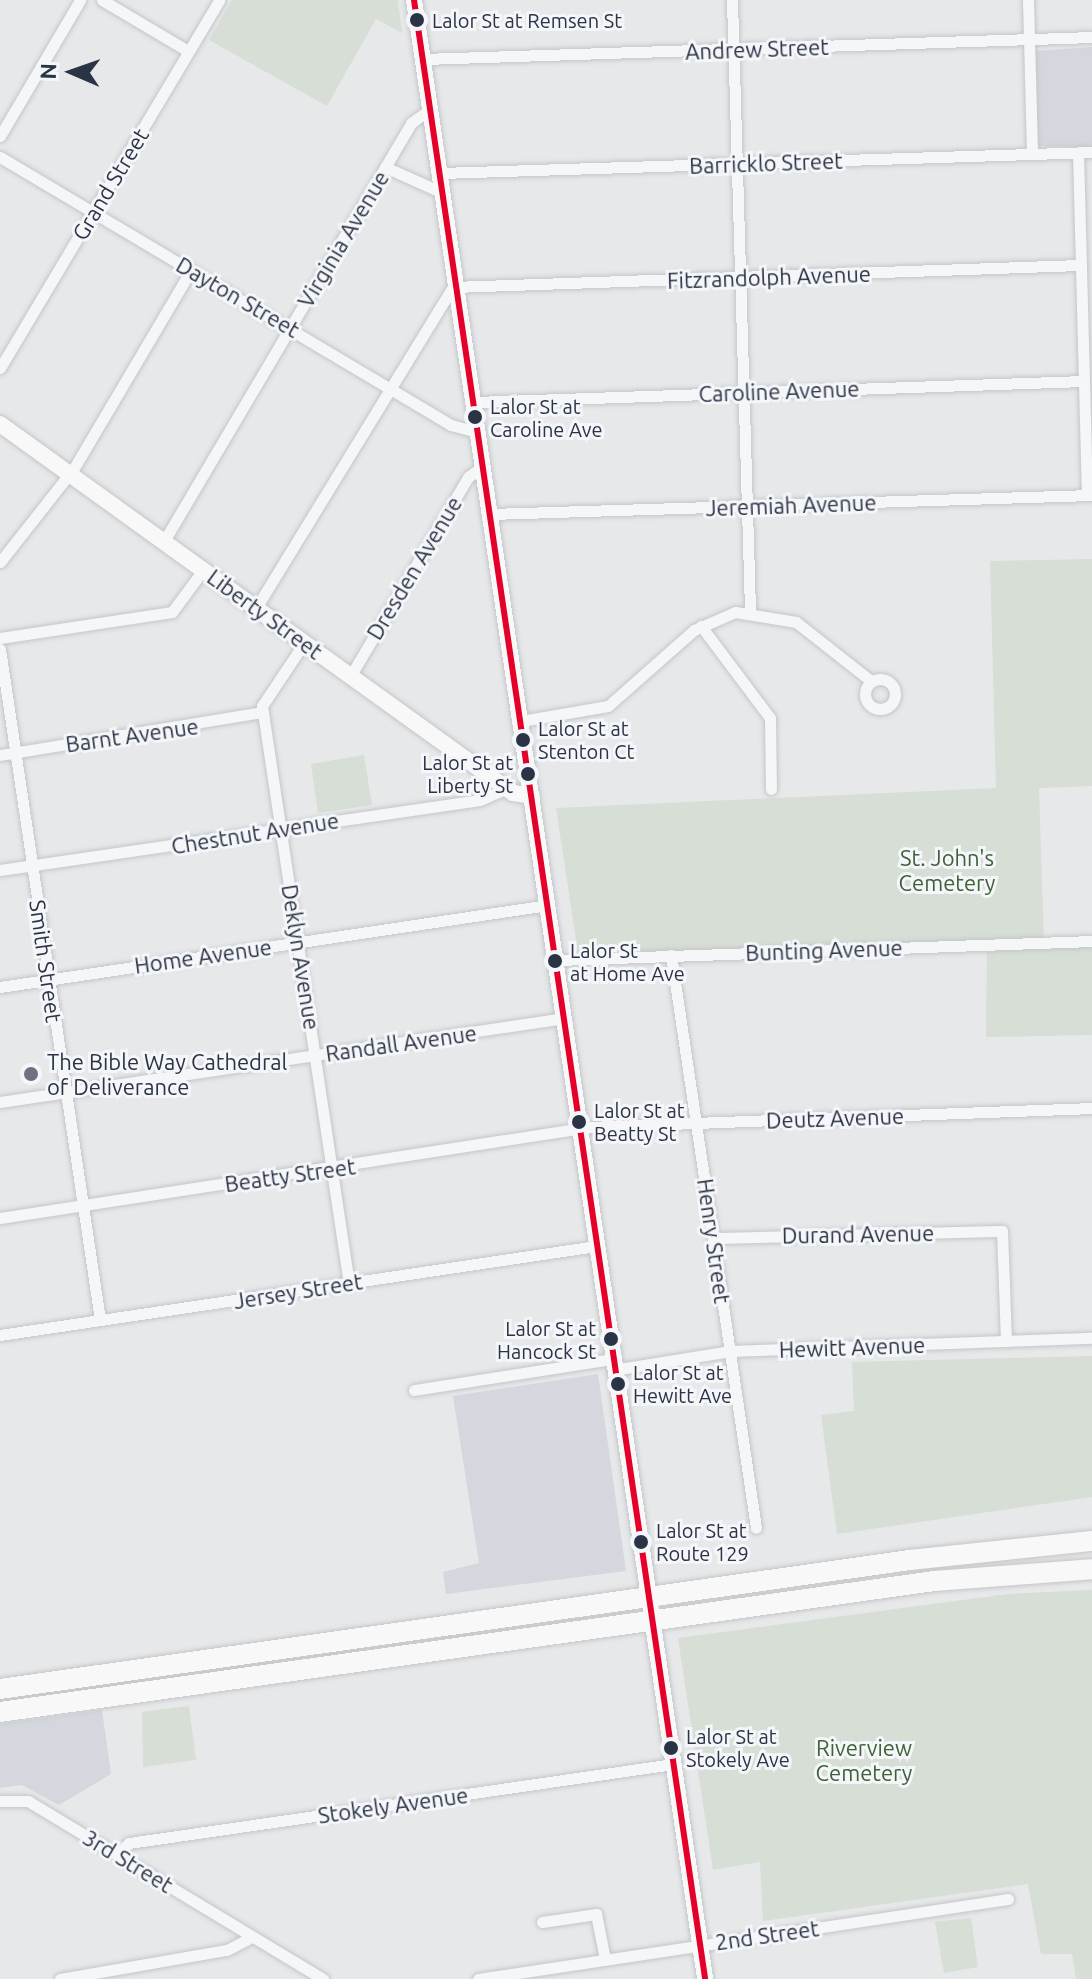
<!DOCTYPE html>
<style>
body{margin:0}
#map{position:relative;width:1092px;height:1979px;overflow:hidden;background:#e6e8ea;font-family:Ubuntu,sans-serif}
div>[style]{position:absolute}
.built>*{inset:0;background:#d4d7dd}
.green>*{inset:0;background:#d6ded6}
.roads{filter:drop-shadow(0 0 2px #c4c6c8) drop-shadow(0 0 2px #c4c6c8)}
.street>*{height:11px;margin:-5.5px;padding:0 5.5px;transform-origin:5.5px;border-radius:5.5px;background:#f5f6f7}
.street>.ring{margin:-5.5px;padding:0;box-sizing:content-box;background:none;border:11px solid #f5f6f7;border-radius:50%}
.secondary>*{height:16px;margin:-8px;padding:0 8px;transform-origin:8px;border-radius:8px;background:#f8f8f8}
.highway>*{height:20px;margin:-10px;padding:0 10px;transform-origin:10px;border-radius:10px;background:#f8f8f8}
.bus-1>*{height:6px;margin:-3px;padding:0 3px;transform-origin:3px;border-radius:3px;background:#e4002b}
.dots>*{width:22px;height:22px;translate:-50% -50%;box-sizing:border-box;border:4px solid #f4f6f9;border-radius:50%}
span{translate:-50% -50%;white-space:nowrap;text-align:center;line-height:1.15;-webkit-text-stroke:6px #f4f6f9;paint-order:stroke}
.bus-label{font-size:20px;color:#2b3445}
.left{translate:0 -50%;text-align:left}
.right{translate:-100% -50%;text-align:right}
.street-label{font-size:22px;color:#2b3445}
.park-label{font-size:22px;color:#3f6138}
.poi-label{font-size:22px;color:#2b3445}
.north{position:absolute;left:32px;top:32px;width:80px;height:80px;-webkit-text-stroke:6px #f4f6f9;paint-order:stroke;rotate:272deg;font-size:22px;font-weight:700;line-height:32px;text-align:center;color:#2b3445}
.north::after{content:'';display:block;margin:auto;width:28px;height:36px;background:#2b3445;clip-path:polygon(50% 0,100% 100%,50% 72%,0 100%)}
</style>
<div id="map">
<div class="built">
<div style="clip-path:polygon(1092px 47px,1092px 147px,1038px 146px,1035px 51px)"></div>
<div style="clip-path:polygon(598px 1374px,626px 1571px,446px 1594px,443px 1572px,479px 1563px,453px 1396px)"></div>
<div style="clip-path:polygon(102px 1710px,111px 1774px,59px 1805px,22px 1785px,0 1788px,0 1724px)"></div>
</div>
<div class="green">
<div style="clip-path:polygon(232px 0,398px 0,402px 33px,376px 19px,327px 106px,209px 40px)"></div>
<div style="clip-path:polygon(1092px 559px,1092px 786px,1039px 788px,1044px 944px,1092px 943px,1092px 1035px,986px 1037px,987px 947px,579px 960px,556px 808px,996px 788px,990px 561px)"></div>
<div style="clip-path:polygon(364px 755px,372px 805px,318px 813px,311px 764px)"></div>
<div style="clip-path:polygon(1092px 1356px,1092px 1497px,837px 1534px,821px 1415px,854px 1411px,852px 1362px)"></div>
<div style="clip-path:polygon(1092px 1590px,1092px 1979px,1076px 1979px,1072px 1954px,1041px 1954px,1028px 1884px,763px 1921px,760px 1862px,713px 1870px,678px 1638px,1008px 1594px)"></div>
<div style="clip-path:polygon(189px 1706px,196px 1760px,143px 1767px,142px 1712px)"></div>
<div style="clip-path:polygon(971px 1918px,978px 1967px,944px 1973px,935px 1922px)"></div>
</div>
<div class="roads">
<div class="street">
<div style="left:102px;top:0;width:100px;rotate:30.7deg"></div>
<div style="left:732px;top:0;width:610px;rotate:88.31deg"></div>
<div style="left:1028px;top:0;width:154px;rotate:88.5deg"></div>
<div style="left:423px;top:59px;width:669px;rotate:-1.88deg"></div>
<div style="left:0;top:136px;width:158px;rotate:-59.5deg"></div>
<div style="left:1078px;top:153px;width:342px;rotate:88.5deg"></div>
<div style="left:0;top:157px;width:525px;rotate:30.72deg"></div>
<div style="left:451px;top:425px;width:28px;rotate:15deg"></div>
<div style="left:385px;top:167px;width:64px;rotate:24.1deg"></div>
<div style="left:440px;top:173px;width:652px;rotate:-1.84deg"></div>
<div style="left:0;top:368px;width:428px;rotate:-59.2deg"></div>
<div style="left:474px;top:402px;width:610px;rotate:-1.97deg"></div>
<div style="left:490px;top:514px;width:602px;rotate:-1.81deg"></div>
<div style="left:164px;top:541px;width:486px;rotate:-59.4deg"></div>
<div style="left:411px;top:123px;width:24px;rotate:-36deg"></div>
<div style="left:0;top:562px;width:120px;rotate:-51.8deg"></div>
<div style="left:74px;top:468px;width:230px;rotate:-59.4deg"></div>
<div style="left:256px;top:608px;width:377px;rotate:-58.5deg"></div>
<div style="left:453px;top:287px;width:628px;rotate:-2.01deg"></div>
<div style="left:701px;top:626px;width:115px;rotate:53.1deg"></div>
<div style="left:770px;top:718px;width:71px;rotate:89.2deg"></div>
<div style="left:0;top:638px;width:174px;rotate:-8.6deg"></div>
<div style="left:172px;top:612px;width:52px;rotate:-53.6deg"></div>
<div style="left:304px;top:643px;width:76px;rotate:123.7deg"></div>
<div style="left:262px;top:706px;width:585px;rotate:81.44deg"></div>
<div style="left:0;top:649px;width:678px;rotate:81.52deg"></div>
<div style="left:351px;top:675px;width:230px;rotate:-59.4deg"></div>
<div style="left:468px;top:477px;width:19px;rotate:-36deg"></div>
<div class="ring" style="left:865px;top:679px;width:19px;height:19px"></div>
<div style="left:521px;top:721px;width:88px;rotate:-9.8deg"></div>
<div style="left:608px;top:706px;width:115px;rotate:-41.5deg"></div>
<div style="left:694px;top:630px;width:45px;rotate:-23.7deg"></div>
<div style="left:735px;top:612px;width:62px;rotate:9.3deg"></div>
<div style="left:796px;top:622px;width:95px;rotate:38.2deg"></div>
<div style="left:0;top:755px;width:266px;rotate:-9.3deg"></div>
<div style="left:0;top:870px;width:485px;rotate:-8.3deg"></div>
<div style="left:480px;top:800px;width:30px;rotate:-24deg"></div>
<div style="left:671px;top:955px;width:579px;rotate:81.56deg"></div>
<div style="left:557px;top:960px;width:535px;rotate:-2.03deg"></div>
<div style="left:0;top:987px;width:554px;rotate:-8.51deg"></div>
<div style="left:0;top:1102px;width:571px;rotate:-8.46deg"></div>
<div style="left:0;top:1218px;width:596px;rotate:-8.78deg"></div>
<div style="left:589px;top:1127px;width:503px;rotate:-2.16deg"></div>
<div style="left:714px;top:1238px;width:288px;rotate:-1.4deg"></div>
<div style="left:1002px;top:1231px;width:110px;rotate:87.9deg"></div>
<div style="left:0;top:1335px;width:603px;rotate:-8.49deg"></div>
<div style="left:613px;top:1370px;width:119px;rotate:-9.2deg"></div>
<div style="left:730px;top:1351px;width:362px;rotate:-2.1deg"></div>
<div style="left:414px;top:1390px;width:199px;rotate:-8.9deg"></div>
<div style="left:0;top:1801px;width:28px"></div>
<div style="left:28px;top:1801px;width:345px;rotate:31.1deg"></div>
<div style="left:118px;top:1854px;width:16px;rotate:-45deg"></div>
<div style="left:129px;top:1843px;width:550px;rotate:-8.26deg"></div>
<div style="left:542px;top:1922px;width:55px;rotate:-8.4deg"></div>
<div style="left:596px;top:1914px;width:46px;rotate:78.7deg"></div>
<div style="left:60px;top:1979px;width:169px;rotate:-9.9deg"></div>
<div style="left:227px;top:1950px;width:27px;rotate:-28deg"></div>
<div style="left:478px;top:1979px;width:536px;rotate:-8.58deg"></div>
</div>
<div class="secondary">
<div style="left:414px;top:0;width:2000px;rotate:81.63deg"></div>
<div style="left:0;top:424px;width:632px;rotate:35.73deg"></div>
<div style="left:513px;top:793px;width:19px;rotate:9deg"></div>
</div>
<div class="highway">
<div style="left:0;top:1689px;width:919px;rotate:-8.07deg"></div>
<div style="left:910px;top:1560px;width:183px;rotate:-6deg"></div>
<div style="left:0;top:1712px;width:943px;rotate:-7.98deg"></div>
<div style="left:934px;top:1581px;width:158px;rotate:-4.3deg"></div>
</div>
</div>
<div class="bus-1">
<div style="left:414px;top:0;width:2000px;rotate:81.63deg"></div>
</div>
<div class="dots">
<div style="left:417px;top:20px;background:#2b3445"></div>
<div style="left:475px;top:417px;background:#2b3445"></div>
<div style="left:523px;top:740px;background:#2b3445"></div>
<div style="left:528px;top:774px;background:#2b3445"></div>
<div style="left:555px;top:961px;background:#2b3445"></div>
<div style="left:31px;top:1074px;background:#6c737f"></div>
<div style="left:579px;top:1122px;background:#2b3445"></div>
<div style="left:611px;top:1339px;background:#2b3445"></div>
<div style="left:618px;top:1384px;background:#2b3445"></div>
<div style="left:641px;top:1542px;background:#2b3445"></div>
<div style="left:671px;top:1748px;background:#2b3445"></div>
</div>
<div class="bus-label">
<span class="left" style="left:432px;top:20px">Lalor St at Remsen St</span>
<span class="left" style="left:490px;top:418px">Lalor St at<br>Caroline Ave</span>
<span class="left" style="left:538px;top:740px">Lalor St at<br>Stenton Ct</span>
<span class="right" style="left:513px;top:774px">Lalor St at<br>Liberty St</span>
<span class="left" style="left:570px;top:962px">Lalor St<br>at Home Ave</span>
<span class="left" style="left:594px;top:1122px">Lalor St at<br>Beatty St</span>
<span class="right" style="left:596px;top:1340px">Lalor St at<br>Hancock St</span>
<span class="left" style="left:633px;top:1384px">Lalor St at<br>Hewitt Ave</span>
<span class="left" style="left:656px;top:1542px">Lalor St at<br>Route 129</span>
<span class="left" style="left:686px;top:1748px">Lalor St at<br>Stokely Ave</span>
</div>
<div class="street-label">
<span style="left:757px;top:49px;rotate:-2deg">Andrew Street</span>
<span style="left:766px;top:163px;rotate:-2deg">Barricklo Street</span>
<span style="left:110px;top:184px;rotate:-59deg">Grand Street</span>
<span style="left:343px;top:239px;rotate:-59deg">Virginia Avenue</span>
<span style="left:769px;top:277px;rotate:-2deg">Fitzrandolph Avenue</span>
<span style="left:238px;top:297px;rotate:30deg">Dayton Street</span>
<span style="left:779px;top:391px;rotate:-2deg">Caroline Avenue</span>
<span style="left:791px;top:505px;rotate:-2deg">Jeremiah Avenue</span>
<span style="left:414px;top:568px;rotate:-59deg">Dresden Avenue</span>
<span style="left:265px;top:614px;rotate:36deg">Liberty Street</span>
<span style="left:132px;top:735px;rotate:-8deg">Barnt Avenue</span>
<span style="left:255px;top:833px;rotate:-9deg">Chestnut Avenue</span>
<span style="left:824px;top:950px;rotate:-2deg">Bunting Avenue</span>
<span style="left:203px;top:956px;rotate:-8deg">Home Avenue</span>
<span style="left:301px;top:957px;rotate:81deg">Deklyn Avenue</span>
<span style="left:46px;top:961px;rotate:82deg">Smith Street</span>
<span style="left:401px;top:1043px;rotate:-8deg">Randall Avenue</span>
<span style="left:835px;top:1118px;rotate:-2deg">Deutz Avenue</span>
<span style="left:290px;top:1175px;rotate:-8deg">Beatty Street</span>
<span style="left:858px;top:1234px;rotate:-1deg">Durand Avenue</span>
<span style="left:714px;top:1241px;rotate:82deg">Henry Street</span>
<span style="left:298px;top:1291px;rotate:-9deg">Jersey Street</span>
<span style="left:852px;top:1347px;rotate:-2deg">Hewitt Avenue</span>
<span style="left:393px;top:1805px;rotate:-8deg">Stokely Avenue</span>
<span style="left:128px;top:1861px;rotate:31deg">3rd Street</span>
<span style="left:767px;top:1935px;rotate:-8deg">2nd Street</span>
</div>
<div class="park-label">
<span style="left:947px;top:870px">St. John's<br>Cemetery</span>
<span style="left:864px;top:1760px">Riverview<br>Cemetery</span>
</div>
<div class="poi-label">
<span class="left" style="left:47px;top:1074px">The Bible Way Cathedral<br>of Deliverance</span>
</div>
<div class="north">N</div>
</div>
